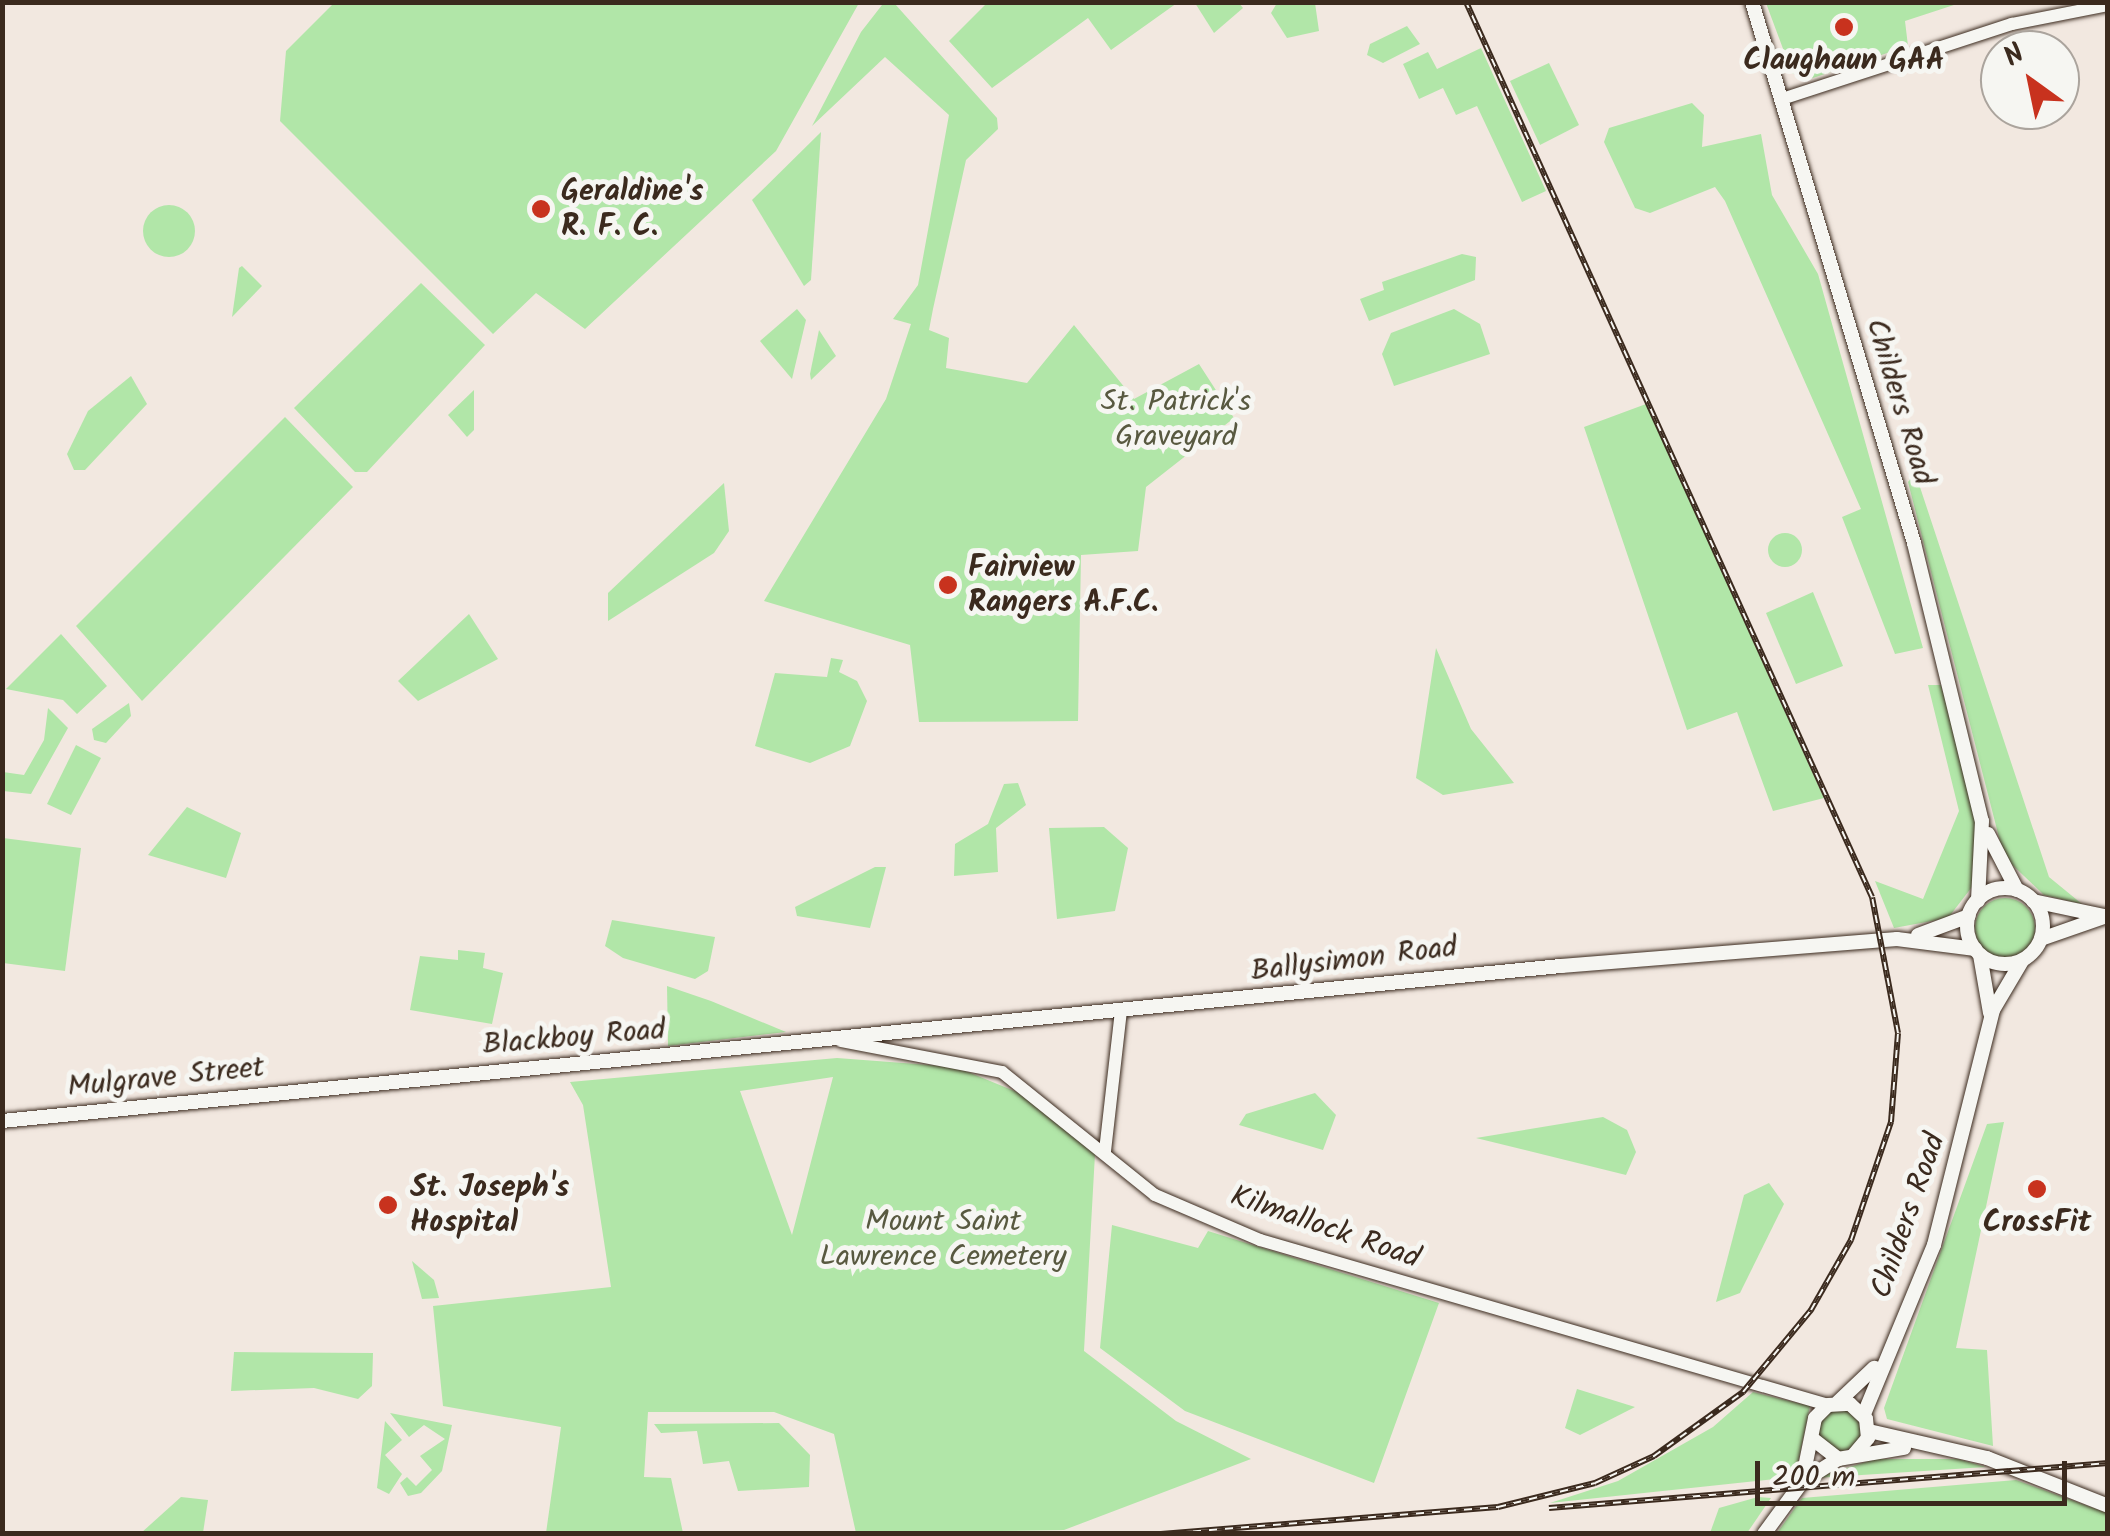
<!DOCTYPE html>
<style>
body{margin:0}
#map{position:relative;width:2110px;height:1536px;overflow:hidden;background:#f2e8e0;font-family:Kalam,sans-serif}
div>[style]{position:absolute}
.green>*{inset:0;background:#b1e6a8}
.round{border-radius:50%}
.roads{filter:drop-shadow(0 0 2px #3b2a1e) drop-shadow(0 0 2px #3b2a1e)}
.tertiary>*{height:12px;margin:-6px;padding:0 6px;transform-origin:6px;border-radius:6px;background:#f6f6f2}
.secondary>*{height:14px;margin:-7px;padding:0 7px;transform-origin:7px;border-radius:7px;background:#f6f6f2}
.secondary>.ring{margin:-7px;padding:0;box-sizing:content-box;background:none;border:14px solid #f6f6f2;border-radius:50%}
.rail>*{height:6px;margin-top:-3px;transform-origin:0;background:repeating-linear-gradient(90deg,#f6f6f2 0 8px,#3b2a1e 0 16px);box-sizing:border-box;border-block:2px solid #3b2a1e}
.dots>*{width:28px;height:28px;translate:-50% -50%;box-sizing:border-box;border:5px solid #f6f6f2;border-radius:50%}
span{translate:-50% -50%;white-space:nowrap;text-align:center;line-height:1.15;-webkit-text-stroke:10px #f6f6f2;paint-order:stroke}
.poi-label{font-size:30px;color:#3b2a1e;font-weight:700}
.left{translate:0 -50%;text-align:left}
.park-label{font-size:30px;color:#585940}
.street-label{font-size:30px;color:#3b2a1e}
.frame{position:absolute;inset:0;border:5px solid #3b2a1e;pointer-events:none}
.north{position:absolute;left:1980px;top:30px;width:100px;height:100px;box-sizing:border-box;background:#f6f6f2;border:2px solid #aba49d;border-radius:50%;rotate:327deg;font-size:28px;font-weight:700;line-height:40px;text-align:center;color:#3b2a1e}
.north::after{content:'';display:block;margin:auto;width:35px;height:45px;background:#c8321e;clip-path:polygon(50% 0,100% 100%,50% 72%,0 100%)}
.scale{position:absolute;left:1755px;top:1461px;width:312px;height:45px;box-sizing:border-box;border:5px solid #3b2a1e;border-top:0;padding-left:12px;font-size:30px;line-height:35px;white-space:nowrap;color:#3b2a1e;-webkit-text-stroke:8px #f6f6f2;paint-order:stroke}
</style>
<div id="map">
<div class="green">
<div style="clip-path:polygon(988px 2px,1177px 2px,1177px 3px,1111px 50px,1088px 18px,992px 88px,949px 41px)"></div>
<div style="clip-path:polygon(334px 3px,334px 2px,859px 3px,776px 151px,585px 329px,536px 293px,493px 334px,280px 121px,286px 51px)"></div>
<div style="clip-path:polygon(1195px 3px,1239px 3px,1243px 8px,1214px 33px)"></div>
<div style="clip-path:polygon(1277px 3px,1315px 3px,1319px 31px,1287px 38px,1271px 13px)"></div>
<div style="clip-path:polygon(1766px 3px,1766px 2px,1960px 3px,1905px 21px,1908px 46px,1807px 80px,1792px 73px)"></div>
<div style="clip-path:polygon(895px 4px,997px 118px,998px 129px,966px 160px,933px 309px,929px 330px,949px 338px,946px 368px,1027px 383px,1074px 325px,1134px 399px,1199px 364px,1234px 418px,1146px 487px,1138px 551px,1081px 555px,1078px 721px,919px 722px,910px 645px,764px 601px,886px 399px,911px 324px,893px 319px,918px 285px,949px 115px,885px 57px,812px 126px,861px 32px,882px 5px)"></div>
<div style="clip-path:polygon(1407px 26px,1420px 44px,1383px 63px,1367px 55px,1370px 44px)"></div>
<div style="clip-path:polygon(1481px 48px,1546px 191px,1522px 202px,1477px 106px,1456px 115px,1443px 88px,1419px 99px,1403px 64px,1428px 52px,1437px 69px)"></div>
<div style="clip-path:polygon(1549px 63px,1579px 125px,1540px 145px,1510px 81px)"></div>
<div style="clip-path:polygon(1692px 103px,1704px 115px,1702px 147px,1761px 134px,1772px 195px,1818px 274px,1923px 648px,1895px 654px,1842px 517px,1861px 509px,1725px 201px,1715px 187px,1650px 213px,1635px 208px,1604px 142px,1609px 128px)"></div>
<div style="clip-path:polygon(821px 132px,811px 280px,804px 286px,752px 200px)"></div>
<div class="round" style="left:143px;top:205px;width:52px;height:52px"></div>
<div style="clip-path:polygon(1462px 254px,1476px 257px,1475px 280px,1369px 321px,1360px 299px,1384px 290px,1382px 282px)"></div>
<div style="clip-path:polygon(242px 266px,262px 286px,232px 317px,239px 268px)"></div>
<div style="clip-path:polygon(421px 283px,485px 345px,367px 472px,355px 472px,294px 408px)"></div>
<div style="clip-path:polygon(797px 309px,806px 320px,792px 379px,760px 341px)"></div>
<div style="clip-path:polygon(1454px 309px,1480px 324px,1490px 354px,1394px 386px,1382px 354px,1391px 333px)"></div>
<div style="clip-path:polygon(819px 330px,836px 356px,811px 380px,810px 374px)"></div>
<div style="clip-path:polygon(131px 376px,147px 404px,85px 470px,74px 470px,67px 454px,88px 411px)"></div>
<div style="clip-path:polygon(474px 390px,474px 430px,467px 437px,448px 415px)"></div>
<div style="clip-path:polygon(1646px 404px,1824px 798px,1773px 811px,1737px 712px,1687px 730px,1584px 427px)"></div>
<div style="clip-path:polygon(285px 417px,353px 487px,142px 701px,76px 626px)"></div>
<div style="clip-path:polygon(1915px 472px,2049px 877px,2082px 904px,2044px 895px,2004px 857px,1908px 482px)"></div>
<div style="clip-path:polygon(724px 483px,729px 531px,714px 553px,608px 621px,608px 593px)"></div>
<div class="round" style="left:1768px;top:533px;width:34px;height:34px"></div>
<div style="clip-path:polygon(1813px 592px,1843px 666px,1796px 684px,1766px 613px)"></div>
<div style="clip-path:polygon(469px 614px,498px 659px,418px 701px,398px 681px)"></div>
<div style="clip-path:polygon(61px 634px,107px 686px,77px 714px,63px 700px,6px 689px)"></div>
<div style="clip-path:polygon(1436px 648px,1471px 729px,1514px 783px,1443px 795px,1416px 778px)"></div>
<div style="clip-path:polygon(831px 658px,843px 660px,839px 672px,857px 681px,867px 701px,850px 746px,810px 763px,755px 746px,775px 673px,827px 677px)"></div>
<div style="clip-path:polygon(1928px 685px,1941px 685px,1970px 790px,1980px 839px,1975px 883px,1948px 918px,1894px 928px,1875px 881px,1923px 899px,1959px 811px)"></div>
<div style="clip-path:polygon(129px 703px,131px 716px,106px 743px,94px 740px,92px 729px)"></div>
<div style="clip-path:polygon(48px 708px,68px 728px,31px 794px,3px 791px,3px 772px,24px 775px,44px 740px)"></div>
<div style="clip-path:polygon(76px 745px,101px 758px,71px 815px,47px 804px)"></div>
<div style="clip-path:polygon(1018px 783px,1026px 805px,996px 828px,998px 872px,954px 876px,955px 844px,988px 824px,1004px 784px)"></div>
<div style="clip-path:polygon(187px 807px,241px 833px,226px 878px,148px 855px)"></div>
<div style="clip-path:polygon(1104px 827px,1128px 848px,1115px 911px,1057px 919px,1049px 828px)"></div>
<div style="clip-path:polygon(3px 838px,81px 848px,65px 971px,3px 963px)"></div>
<div style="clip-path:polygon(875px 867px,886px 867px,870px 928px,797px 916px,795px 907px)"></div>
<div class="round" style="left:1975px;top:898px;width:60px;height:60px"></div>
<div style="clip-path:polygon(612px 920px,715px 937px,708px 971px,695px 979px,623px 958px,605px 946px)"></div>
<div style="clip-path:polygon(458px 950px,485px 953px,483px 968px,503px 973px,492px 1024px,410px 1010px,420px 956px,458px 960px)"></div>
<div style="clip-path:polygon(667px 986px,711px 1001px,786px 1032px,668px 1046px)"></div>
<div style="clip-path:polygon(evenodd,837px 1058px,956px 1067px,1019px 1093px,1095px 1154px,1084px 1351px,1176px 1421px,1251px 1459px,1064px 1530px,856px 1533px,834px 1434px,774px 1412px,648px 1412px,644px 1477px,671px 1478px,683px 1533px,546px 1533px,561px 1427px,443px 1406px,433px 1306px,611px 1287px,583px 1105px,570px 1082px,837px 1058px,833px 1077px,792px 1235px,740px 1091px,833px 1077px)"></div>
<div style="clip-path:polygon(1315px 1093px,1336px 1115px,1323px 1150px,1239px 1125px,1246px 1114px)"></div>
<div style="clip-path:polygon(1603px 1117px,1627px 1130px,1636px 1152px,1626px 1175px,1476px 1138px)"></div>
<div style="clip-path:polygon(2004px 1122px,1956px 1348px,1987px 1350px,1993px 1446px,1887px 1419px,1884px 1408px,1987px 1124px)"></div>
<div style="clip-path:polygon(1769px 1183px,1784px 1204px,1740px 1293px,1716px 1302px,1744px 1195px)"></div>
<div style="clip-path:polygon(1112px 1225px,1198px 1248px,1208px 1231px,1439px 1303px,1374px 1483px,1185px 1411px,1100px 1348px)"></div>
<div style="clip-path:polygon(412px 1261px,434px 1280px,439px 1298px,422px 1299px)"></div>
<div style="clip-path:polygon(234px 1352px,373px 1353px,372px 1386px,358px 1399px,314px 1388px,231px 1391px)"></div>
<div style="clip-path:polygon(1577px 1389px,1635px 1407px,1580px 1435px,1565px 1428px)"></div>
<div style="clip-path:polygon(1753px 1392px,1810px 1406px,1795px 1477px,1550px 1503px,1618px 1481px,1713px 1427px)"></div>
<div class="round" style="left:1819px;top:1409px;width:42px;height:42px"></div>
<div style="clip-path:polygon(390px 1413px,452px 1425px,442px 1471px,421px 1493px,408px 1496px,400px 1483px,407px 1477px,416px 1486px,432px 1470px,420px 1456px,445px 1439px,424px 1425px,409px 1437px)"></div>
<div style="clip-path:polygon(385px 1421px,402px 1440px,385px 1455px,402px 1474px,389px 1494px,377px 1488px)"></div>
<div style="clip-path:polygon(779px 1423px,810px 1455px,809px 1487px,738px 1491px,729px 1461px,703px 1464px,697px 1431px,661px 1433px,654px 1424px)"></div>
<div style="clip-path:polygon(1875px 1459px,1958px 1459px,1986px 1467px,1815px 1478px)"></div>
<div style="clip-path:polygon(2016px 1480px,2107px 1513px,2107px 1533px,1777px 1533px,1802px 1498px)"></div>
<div style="clip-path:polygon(181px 1497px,208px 1500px,203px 1533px,141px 1533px)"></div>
<div style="clip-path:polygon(1758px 1497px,1771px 1498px,1747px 1533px,1710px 1533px,1719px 1508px)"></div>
</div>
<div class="roads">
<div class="tertiary">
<div style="left:1782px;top:99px;width:242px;rotate:-18.1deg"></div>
<div style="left:2012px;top:24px;width:98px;rotate:-11.2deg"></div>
<div style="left:841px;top:1041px;width:164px;rotate:10.9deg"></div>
<div style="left:1002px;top:1072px;width:196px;rotate:38.8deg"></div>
<div style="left:1155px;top:1195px;width:114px;rotate:23.2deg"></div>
<div style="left:1260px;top:1240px;width:591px;rotate:16.2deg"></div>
<div style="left:1105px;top:1151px;width:142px;rotate:-83.5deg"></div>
</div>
<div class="secondary">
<div style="left:1752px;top:2px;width:565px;rotate:73.33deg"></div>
<div style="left:1914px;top:543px;width:286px;rotate:76.3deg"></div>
<div style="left:1982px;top:821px;width:80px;rotate:92.9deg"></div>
<div style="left:1988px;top:834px;width:63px;rotate:62.6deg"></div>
<div class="ring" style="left:1967px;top:888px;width:62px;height:62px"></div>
<div style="left:2033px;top:901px;width:73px;rotate:11.9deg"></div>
<div style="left:1918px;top:935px;width:54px;rotate:-20.4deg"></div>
<div style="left:2041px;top:939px;width:70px;rotate:-19.2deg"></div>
<div style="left:1980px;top:955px;width:59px;rotate:80.2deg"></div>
<div style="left:2px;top:1121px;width:1567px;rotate:-5.68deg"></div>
<div style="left:1561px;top:966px;width:337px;rotate:-4.6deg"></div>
<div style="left:1897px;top:939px;width:79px;rotate:7.3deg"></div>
<div style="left:1838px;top:1402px;width:50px;rotate:-43.4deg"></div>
<div style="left:1864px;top:1414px;width:183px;rotate:-67.5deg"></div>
<div style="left:1934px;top:1245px;width:242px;rotate:-75.9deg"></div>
<div style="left:1993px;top:1010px;width:57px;rotate:-59.4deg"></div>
<div style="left:1869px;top:1431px;width:121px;rotate:12.9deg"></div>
<div style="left:1987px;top:1458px;width:130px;rotate:21.6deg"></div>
<div style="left:1814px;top:1440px;width:31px;rotate:38deg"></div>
<div style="left:1838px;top:1459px;width:67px;rotate:-9.5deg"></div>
<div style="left:1802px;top:1482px;width:65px;rotate:-78.5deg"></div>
<div style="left:1815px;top:1418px;width:18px;rotate:-45deg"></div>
<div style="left:1828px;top:1405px;width:22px;rotate:-3deg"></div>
<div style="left:1850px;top:1404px;width:22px;rotate:43deg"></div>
<div style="left:1866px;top:1419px;width:19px;rotate:84deg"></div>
<div style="left:1868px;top:1438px;width:23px;rotate:130deg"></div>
<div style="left:1764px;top:1534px;width:64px;rotate:-53.8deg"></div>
<div style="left:1802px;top:1482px;width:43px;rotate:-32.6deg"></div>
</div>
</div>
<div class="rail">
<div style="left:1549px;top:1508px;width:561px;rotate:-4.6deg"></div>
<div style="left:1161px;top:1534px;width:338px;rotate:-4.6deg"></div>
<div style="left:1498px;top:1507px;width:100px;rotate:-13.9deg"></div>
<div style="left:1595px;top:1483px;width:65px;rotate:-24.6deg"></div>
<div style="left:1654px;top:1456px;width:110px;rotate:-35.7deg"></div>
<div style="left:1743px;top:1392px;width:107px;rotate:-50.3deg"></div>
<div style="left:1811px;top:1310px;width:81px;rotate:-60.3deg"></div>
<div style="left:1851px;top:1240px;width:125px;rotate:-71.3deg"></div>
<div style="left:1891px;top:1122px;width:89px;rotate:-85.5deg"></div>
<div style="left:1898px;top:1033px;width:138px;rotate:-100.8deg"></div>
<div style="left:1872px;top:897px;width:983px;rotate:-114.4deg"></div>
</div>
<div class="dots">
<div style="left:1844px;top:27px;background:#c8321e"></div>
<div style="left:541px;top:209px;background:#c8321e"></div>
<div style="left:948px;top:585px;background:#c8321e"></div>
<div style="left:2037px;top:1189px;background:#c8321e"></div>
<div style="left:388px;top:1205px;background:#c8321e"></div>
</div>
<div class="poi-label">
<span style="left:1844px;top:61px">Claughaun GAA</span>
<span class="left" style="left:561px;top:209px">Geraldine's<br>R. F. C.</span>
<span class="left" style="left:968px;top:585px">Fairview<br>Rangers A.F.C.</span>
<span class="left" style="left:410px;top:1205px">St. Joseph's<br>Hospital</span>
<span style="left:2037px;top:1223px">CrossFit</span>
</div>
<div class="park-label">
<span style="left:1176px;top:419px">St. Patrick's<br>Graveyard</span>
<span style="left:943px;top:1239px">Mount Saint<br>Lawrence Cemetery</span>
</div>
<div class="street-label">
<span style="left:1899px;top:402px;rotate:73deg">Childers Road</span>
<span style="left:1354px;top:960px;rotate:-7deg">Ballysimon Road</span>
<span style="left:574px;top:1038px;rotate:-5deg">Blackboy Road</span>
<span style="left:166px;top:1078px;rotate:-6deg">Mulgrave Street</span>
<span style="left:1909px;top:1216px;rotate:-71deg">Childers Road</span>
<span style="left:1325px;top:1228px;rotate:19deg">Kilmallock Road</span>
</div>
<div class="frame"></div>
<div class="north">N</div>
<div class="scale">200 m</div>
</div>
